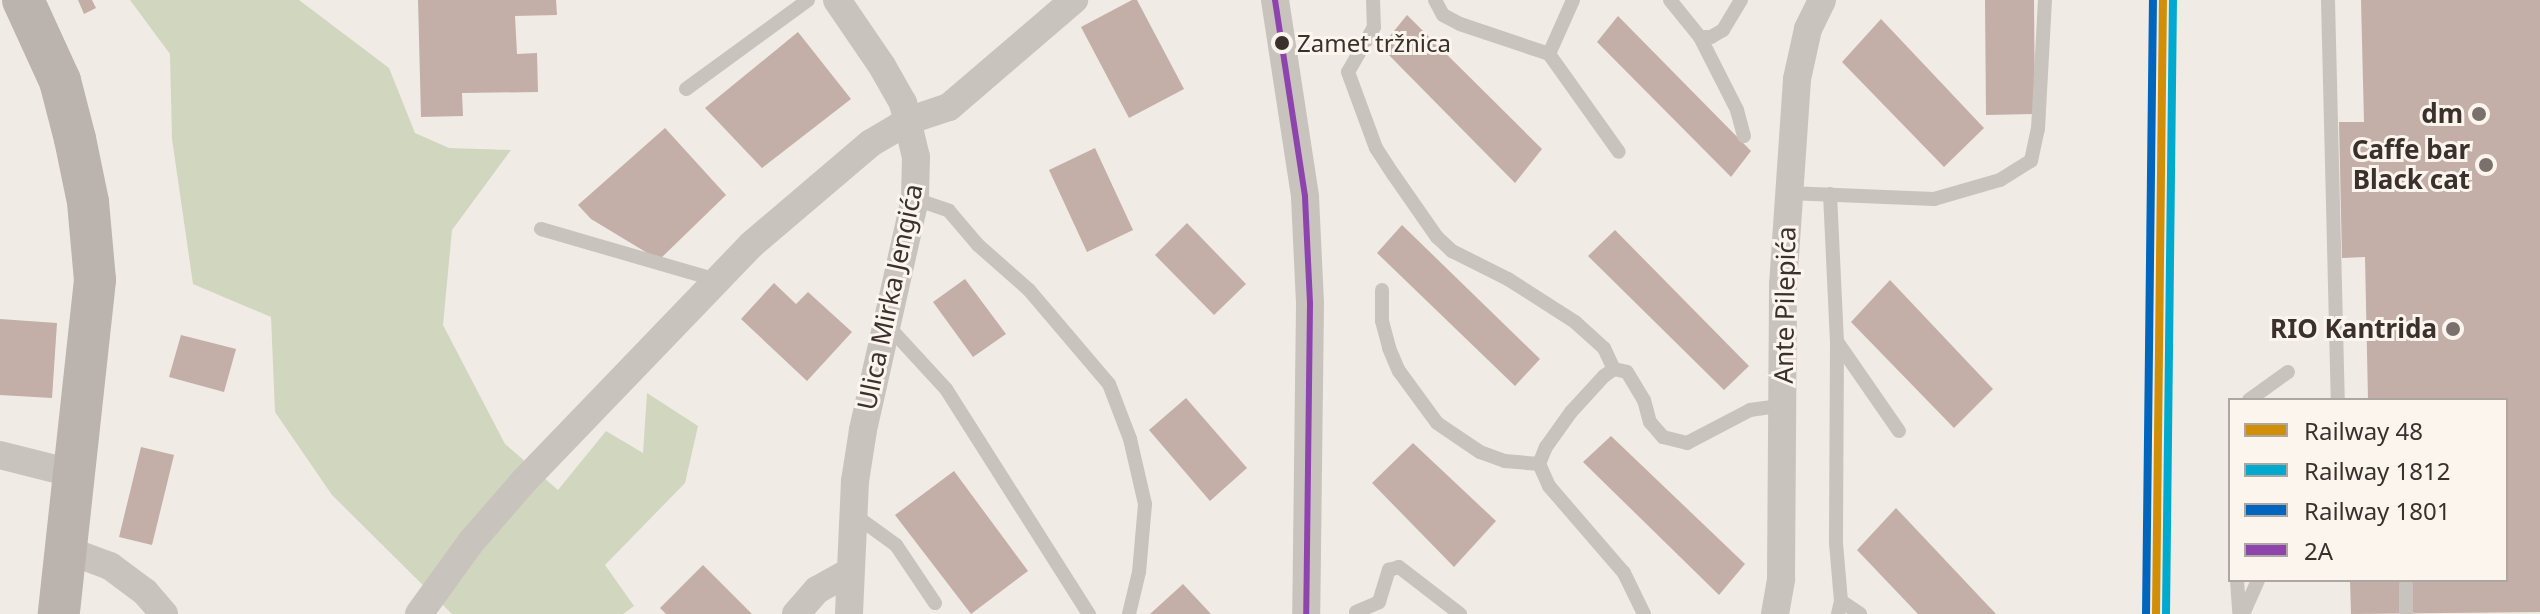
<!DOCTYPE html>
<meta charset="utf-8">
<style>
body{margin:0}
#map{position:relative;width:2540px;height:614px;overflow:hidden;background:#f0ebe5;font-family:"Noto Sans",sans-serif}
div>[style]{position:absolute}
.green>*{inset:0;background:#d1d6bf}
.building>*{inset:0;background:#c3afa7}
.service>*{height:14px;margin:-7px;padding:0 7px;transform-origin:7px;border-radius:7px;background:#c9c3be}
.minor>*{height:28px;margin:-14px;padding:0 14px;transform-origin:14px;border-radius:14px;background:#c9c3be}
.secondary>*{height:42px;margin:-21px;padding:0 21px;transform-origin:21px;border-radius:21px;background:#bab3ae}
.bus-1>*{height:6px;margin:-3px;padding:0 3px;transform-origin:3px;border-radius:3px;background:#8e44ad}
.rail-1>*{height:8px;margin:-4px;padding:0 4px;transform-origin:4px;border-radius:4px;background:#d18e09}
.rail-2>*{height:8px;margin:-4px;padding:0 4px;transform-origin:4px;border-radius:4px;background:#00a9ce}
.rail-3>*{height:8px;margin:-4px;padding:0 4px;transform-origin:4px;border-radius:4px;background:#0065bd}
.dots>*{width:22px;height:22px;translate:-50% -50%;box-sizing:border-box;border:4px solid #fbf5ee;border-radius:50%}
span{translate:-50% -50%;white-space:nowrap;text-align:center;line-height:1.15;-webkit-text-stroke:6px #fbf5ee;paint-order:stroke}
.bus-label{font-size:24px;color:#3b302b}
.left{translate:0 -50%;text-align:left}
.poi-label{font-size:26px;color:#3b302b;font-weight:700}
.right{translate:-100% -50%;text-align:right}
.street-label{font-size:26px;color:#3b302b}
.legend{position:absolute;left:2228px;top:398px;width:280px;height:184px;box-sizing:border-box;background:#fbf5ee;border:2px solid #aea6a0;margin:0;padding:10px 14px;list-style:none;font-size:24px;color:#3b302b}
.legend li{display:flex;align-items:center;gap:16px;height:40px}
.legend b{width:40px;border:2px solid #aea6a0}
</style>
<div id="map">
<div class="green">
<div style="clip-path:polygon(130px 0,299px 0,389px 68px,415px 133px,449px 148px,511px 150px,452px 230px,443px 325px,505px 444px,558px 490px,606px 431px,643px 453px,647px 393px,698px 426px,685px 483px,605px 565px,634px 606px,623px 614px,452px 614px,332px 495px,275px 412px,271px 317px,193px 284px,172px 139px,170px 54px)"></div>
</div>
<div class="building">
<div style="clip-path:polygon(78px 0,92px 0,96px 8px,84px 14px)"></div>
<div style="clip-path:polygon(418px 0,556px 0,557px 15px,515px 16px,517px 54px,537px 53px,538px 92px,462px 93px,463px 116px,421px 117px)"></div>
<div style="clip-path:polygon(1132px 0,1137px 0,1184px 89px,1129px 118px,1081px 27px)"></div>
<div style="clip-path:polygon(1985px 0,2034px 0,2035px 114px,1986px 115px)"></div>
<div style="clip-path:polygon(2361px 0,2540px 0,2540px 612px,2351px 614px,2350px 580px,2506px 580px,2506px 400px,2368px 400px,2365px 257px,2342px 258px,2339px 122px,2364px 122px)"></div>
<div style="clip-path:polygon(1407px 15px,1542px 149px,1515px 183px,1381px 47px)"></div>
<div style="clip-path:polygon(1618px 16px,1751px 151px,1731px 177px,1597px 42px)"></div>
<div style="clip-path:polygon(1881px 19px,1984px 128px,1944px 167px,1842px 62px)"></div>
<div style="clip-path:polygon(798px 32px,851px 99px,762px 168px,705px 108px)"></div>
<div style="clip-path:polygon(665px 128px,726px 195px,659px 260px,591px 219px,578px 205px)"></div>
<div style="clip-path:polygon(1095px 148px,1133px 230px,1087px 252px,1049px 170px)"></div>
<div style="clip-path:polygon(1187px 223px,1246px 284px,1214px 315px,1155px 255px)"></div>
<div style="clip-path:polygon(1402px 225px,1540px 359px,1515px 386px,1377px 253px)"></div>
<div style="clip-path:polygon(1615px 230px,1749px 366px,1724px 390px,1588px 256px)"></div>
<div style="clip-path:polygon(965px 279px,1006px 334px,973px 357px,933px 302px)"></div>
<div style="clip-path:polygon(1890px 280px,1993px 389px,1954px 428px,1851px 322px)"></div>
<div style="clip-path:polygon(774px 283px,796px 304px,808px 292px,852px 332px,807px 381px,741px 319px)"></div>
<div style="clip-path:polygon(0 319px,57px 323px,52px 398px,0 395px)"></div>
<div style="clip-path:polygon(181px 335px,236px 349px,224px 392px,169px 377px)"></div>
<div style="clip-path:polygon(1186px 398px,1247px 468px,1210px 501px,1149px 430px)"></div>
<div style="clip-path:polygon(1611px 436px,1745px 564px,1719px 595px,1583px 462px)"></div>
<div style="clip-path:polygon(1413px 443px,1496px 521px,1454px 567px,1372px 483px)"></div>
<div style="clip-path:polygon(141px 447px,174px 455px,152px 545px,119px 537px)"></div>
<div style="clip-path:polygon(954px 471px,1028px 571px,971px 614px,895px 515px)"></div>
<div style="clip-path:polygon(1896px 508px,1996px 614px,1918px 614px,1857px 550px)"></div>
<div style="clip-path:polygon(703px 565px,752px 614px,666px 614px,660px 608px)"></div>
<div style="clip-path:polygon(1183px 584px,1211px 614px,1150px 614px)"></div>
</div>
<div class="service">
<div style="left:1373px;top:0;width:27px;rotate:88deg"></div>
<div style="left:1374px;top:27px;width:52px;rotate:120deg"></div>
<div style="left:1348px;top:72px;width:81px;rotate:69.8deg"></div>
<div style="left:1376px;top:148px;width:31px;rotate:57deg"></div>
<div style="left:1393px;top:174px;width:77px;rotate:55.1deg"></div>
<div style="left:1437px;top:237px;width:21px;rotate:43deg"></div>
<div style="left:1452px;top:251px;width:63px;rotate:26.6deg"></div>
<div style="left:1508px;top:279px;width:80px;rotate:32.7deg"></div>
<div style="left:1575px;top:322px;width:39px;rotate:42deg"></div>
<div style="left:1604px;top:348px;width:23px;rotate:65deg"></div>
<div style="left:1435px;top:0;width:17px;rotate:62deg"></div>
<div style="left:1443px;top:15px;width:19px;rotate:28deg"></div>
<div style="left:1460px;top:24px;width:94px;rotate:18.6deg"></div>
<div style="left:1549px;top:54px;width:59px;rotate:-66deg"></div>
<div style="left:1670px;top:0;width:48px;rotate:51deg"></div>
<div style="left:1700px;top:37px;width:11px"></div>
<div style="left:1711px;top:37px;width:14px;rotate:-30deg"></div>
<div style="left:1723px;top:30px;width:35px;rotate:-59deg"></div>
<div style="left:2328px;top:0;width:400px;rotate:88.6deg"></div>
<div style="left:1700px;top:37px;width:82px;rotate:63.1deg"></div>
<div style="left:1737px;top:110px;width:27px;rotate:75deg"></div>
<div style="left:1549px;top:54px;width:120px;rotate:54.5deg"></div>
<div style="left:686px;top:89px;width:151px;rotate:-36.1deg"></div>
<div style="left:1788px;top:193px;width:146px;rotate:2.4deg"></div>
<div style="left:1934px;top:199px;width:69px;rotate:-16.1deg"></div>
<div style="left:2000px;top:180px;width:36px;rotate:-32deg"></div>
<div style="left:2031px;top:161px;width:33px;rotate:-78deg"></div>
<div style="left:2038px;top:129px;width:129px;rotate:-86.9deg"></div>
<div style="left:1830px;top:194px;width:149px;rotate:87.3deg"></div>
<div style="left:1837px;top:343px;width:200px;rotate:90.3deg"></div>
<div style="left:1836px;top:543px;width:58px;rotate:85.1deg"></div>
<div style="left:1841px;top:601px;width:13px;rotate:103deg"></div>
<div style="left:915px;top:199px;width:36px;rotate:19deg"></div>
<div style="left:949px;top:211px;width:45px;rotate:49.5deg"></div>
<div style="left:978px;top:245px;width:68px;rotate:41.4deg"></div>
<div style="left:1029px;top:290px;width:123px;rotate:49.6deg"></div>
<div style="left:1109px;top:384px;width:59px;rotate:69.1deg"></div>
<div style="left:1130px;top:439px;width:67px;rotate:77deg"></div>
<div style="left:1145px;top:504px;width:68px;rotate:95deg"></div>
<div style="left:1139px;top:572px;width:43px;rotate:103.4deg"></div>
<div style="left:541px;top:229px;width:183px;rotate:16.2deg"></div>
<div style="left:1382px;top:290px;width:31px;rotate:90deg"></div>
<div style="left:1382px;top:321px;width:28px;rotate:75deg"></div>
<div style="left:1389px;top:348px;width:25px;rotate:67deg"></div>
<div style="left:1399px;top:371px;width:64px;rotate:53.8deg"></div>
<div style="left:1437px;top:423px;width:52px;rotate:34deg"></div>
<div style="left:1480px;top:452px;width:27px;rotate:20deg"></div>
<div style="left:1505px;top:461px;width:34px;rotate:5deg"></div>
<div style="left:888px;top:326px;width:86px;rotate:47.4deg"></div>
<div style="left:946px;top:389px;width:267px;rotate:57.6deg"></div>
<div style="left:1838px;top:343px;width:107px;rotate:55.3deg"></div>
<div style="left:2249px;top:400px;width:48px;rotate:-35.7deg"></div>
<div style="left:853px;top:514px;width:53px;rotate:35.8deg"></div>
<div style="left:896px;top:545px;width:70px;rotate:56.1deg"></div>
<div style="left:2237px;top:580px;width:32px;rotate:86deg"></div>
<div style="left:2406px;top:585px;width:29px;rotate:90deg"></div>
<div style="left:1841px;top:601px;width:23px;rotate:34deg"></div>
<div style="left:1356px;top:612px;width:25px;rotate:-23deg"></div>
<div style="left:1379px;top:602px;width:34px;rotate:-73deg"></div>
<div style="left:1389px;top:570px;width:10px;rotate:-17deg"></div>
<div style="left:1399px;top:567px;width:77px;rotate:37.6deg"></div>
<div style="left:1644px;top:614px;width:46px;rotate:-116deg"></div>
<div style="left:1624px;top:573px;width:115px;rotate:-130.8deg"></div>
<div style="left:1549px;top:486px;width:24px;rotate:-114deg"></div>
<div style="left:1539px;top:464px;width:18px;rotate:-68deg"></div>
<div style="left:1546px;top:447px;width:43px;rotate:-54.5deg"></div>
<div style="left:1571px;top:412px;width:49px;rotate:-47.5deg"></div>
<div style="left:1604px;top:376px;width:12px;rotate:-35deg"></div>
<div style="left:1614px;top:369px;width:13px;rotate:13deg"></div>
<div style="left:1627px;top:372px;width:33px;rotate:59deg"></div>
<div style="left:1644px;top:400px;width:23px;rotate:75deg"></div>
<div style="left:1650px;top:422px;width:20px;rotate:49deg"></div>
<div style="left:1663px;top:437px;width:25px;rotate:14deg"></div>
<div style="left:1687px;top:443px;width:71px;rotate:-27.6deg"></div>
<div style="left:1750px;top:410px;width:34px;rotate:-8deg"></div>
<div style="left:2243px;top:614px;width:37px;rotate:-66deg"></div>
</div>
<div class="minor">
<div style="left:837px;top:0;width:80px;rotate:55.7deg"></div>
<div style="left:882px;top:66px;width:43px;rotate:60.4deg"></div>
<div style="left:903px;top:103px;width:56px;rotate:76.5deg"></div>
<div style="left:916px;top:157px;width:42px;rotate:91.4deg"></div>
<div style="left:915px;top:199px;width:237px;rotate:102.7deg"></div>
<div style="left:863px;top:430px;width:52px;rotate:98.9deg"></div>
<div style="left:855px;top:481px;width:133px;rotate:92.6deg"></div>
<div style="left:1275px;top:0;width:199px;rotate:81.3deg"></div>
<div style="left:1305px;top:197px;width:107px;rotate:87.3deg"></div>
<div style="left:1310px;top:304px;width:310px;rotate:90.7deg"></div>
<div style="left:0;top:455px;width:77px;rotate:14.2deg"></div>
<div style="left:67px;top:550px;width:46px;rotate:20.4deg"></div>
<div style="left:110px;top:566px;width:44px;rotate:36.6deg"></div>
<div style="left:145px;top:592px;width:29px;rotate:49deg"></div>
<div style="left:419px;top:614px;width:89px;rotate:-54.2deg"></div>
<div style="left:471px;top:542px;width:81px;rotate:-49deg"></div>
<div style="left:524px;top:481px;width:327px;rotate:-46.1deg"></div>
<div style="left:751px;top:245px;width:157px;rotate:-40.4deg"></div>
<div style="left:871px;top:143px;width:45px;rotate:-30.5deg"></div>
<div style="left:910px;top:120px;width:41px;rotate:-18.4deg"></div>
<div style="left:949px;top:107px;width:165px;rotate:-40.6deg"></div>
<div style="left:796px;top:614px;width:32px;rotate:-49deg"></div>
<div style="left:817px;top:590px;width:38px;rotate:-29deg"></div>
<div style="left:1775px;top:614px;width:36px;rotate:-80deg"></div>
<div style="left:1781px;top:579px;width:294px;rotate:-89.6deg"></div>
<div style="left:1783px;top:285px;width:206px;rotate:-86.1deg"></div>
<div style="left:1797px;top:79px;width:51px;rotate:-77.6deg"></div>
<div style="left:1808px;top:29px;width:32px;rotate:-64deg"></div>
</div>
<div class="secondary">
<div style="left:23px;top:0;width:89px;rotate:65.4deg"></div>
<div style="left:60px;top:81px;width:60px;rotate:75.5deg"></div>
<div style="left:75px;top:139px;width:64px;rotate:78.3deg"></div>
<div style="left:88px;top:202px;width:78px;rotate:84.9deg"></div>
<div style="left:95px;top:280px;width:336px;rotate:96.2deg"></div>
</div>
<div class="bus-1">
<div style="left:1275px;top:0;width:199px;rotate:81.3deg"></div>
<div style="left:1305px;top:197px;width:107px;rotate:87.3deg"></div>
<div style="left:1310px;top:304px;width:310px;rotate:90.7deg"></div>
</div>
<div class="rail-1">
<div style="left:2156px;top:614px;width:614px;rotate:-89.35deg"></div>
</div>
<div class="rail-2">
<div style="left:2166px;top:614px;width:614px;rotate:-89.35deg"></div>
</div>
<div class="rail-3">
<div style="left:2146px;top:614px;width:614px;rotate:-89.35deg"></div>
</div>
<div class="dots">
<div style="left:1282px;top:43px;background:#3b302b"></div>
<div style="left:2479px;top:114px;background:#7a716c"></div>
<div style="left:2486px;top:165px;background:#7a716c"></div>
<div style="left:2453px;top:329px;background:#7a716c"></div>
</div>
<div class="bus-label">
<span class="left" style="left:1297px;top:43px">Zamet tržnica</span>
</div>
<div class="poi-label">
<span class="right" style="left:2463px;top:114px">dm</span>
<span class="right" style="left:2470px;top:165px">Caffe bar<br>Black cat</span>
<span class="right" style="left:2437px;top:329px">RIO Kantrida</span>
</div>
<div class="street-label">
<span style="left:890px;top:297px;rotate:-78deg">Ulica Mirka Jengića</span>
<span style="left:1785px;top:305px;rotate:-89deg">Ante Pilepića</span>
</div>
<ul class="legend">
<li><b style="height:10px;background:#d18e09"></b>Railway 48</li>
<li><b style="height:10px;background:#00a9ce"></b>Railway 1812</li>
<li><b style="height:10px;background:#0065bd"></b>Railway 1801</li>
<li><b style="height:10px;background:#8e44ad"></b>2A</li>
</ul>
</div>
